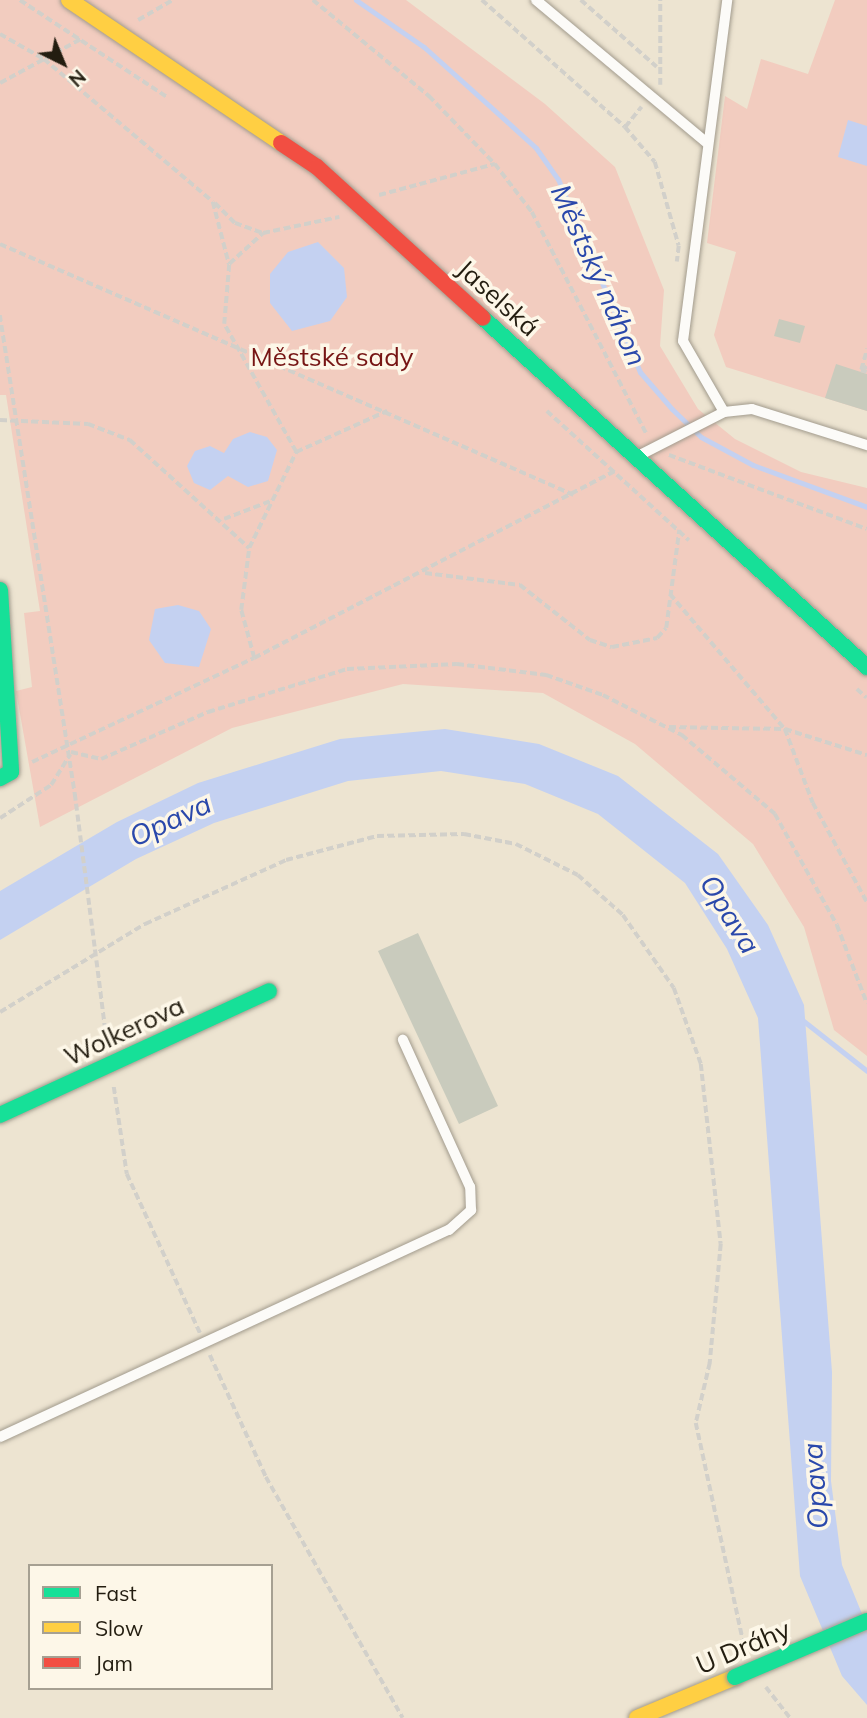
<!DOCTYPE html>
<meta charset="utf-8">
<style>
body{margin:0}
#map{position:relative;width:867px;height:1718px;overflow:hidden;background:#ede4d1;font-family:Mulish,sans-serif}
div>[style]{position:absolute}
.green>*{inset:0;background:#f2ccbf}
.water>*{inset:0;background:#c4d1f1}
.stream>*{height:5px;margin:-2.5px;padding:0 2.5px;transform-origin:2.5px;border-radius:2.5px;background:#c4d1f1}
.building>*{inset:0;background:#c9cbbd}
.path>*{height:3.5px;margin-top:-1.75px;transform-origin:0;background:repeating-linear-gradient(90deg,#d2d0ca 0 7px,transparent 0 10.5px)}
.roads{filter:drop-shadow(0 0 2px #a29b8d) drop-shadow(0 0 2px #a29b8d)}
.lane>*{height:10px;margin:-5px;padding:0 5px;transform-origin:5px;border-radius:5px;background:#fcfbf8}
.fast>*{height:16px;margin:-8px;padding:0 8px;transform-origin:8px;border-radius:8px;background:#16e098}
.slow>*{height:16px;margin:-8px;padding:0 8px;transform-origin:8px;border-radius:8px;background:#ffcf43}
.jam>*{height:16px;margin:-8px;padding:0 8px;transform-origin:8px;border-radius:8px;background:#f24e42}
.path-bridge>*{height:3.5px;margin-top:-1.75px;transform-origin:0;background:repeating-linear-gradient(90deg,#d2d0ca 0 7px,transparent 0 10.5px)}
.bridges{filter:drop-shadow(0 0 2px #a29b8d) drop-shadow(0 0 2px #a29b8d)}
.fast-bridge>*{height:16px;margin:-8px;padding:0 8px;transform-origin:8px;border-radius:8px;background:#16e098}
span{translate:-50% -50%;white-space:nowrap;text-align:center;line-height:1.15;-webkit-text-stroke:7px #fdf7e8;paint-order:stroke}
.street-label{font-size:26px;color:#231d10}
.park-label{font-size:26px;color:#761514}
.water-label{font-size:28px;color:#2a48ab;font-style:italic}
.legend{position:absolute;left:28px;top:1564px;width:245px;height:126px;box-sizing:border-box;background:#fdf7e8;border:2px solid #a6a092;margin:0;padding:9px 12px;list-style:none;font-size:21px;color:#231d10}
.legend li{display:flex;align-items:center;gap:14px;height:35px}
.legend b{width:35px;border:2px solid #a6a092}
.north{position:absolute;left:28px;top:28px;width:70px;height:70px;-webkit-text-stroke:5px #fdf7e8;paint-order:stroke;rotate:137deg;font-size:19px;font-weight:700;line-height:28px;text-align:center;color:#231d10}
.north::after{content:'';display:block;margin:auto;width:24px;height:32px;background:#231d10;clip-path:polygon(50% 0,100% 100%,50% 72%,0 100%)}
</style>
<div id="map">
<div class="green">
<div style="clip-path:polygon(0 0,406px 0,545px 104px,615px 167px,664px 290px,660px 346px,698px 409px,735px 439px,801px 472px,867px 488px,867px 1056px,834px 1030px,804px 927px,753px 844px,635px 744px,543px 693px,403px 684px,232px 728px,40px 827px,16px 691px,32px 687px,24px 613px,40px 611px,6px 395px,0 395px)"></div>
<div style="clip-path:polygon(835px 0,867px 0,867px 411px,726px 367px,714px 335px,736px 252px,707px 243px,725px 96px,747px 109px,761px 59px,808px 74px)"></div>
</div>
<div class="water">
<div style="clip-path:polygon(848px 120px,867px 126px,867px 166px,838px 157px)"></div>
<div style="clip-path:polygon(318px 242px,344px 268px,347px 297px,330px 321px,292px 331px,270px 303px,270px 274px,288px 252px)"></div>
<div style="clip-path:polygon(250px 432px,267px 437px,277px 450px,268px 481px,248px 487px,228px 476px,210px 490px,194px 483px,187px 466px,195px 451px,210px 446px,224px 453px,233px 439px)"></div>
<div style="clip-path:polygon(178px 605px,199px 611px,211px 629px,199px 667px,165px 663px,149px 640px,155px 609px)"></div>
<div style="clip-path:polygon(445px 729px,539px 744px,618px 776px,718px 854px,768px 925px,804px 1005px,832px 1372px,831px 1481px,842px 1565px,867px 1626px,867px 1705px,842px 1676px,800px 1576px,758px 1018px,727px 949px,685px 883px,598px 814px,525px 784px,441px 771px,348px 781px,214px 823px,136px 859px,0 940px,0 891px,117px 822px,198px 783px,340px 739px)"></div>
</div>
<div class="stream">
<div style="left:356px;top:0;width:83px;rotate:34.7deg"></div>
<div style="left:424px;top:47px;width:151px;rotate:42deg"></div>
<div style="left:536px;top:148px;width:38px;rotate:55deg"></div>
<div style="left:558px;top:179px;width:210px;rotate:67deg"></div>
<div style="left:640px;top:372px;width:49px;rotate:49.1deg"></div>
<div style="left:672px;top:409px;width:40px;rotate:44deg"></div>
<div style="left:701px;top:437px;width:59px;rotate:28.3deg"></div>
<div style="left:753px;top:465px;width:121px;rotate:20.2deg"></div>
<div style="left:801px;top:1019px;width:84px;rotate:38.2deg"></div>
</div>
<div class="building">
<div style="clip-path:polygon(779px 319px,805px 326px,800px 343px,774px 336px)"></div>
<div style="clip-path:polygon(836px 364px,867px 374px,867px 411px,825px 398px)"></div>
<div style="clip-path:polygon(418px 933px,498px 1106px,459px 1124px,378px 951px)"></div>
</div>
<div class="path">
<div style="left:20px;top:0;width:176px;rotate:33.4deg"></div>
<div style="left:313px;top:0;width:151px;rotate:39.6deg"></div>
<div style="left:429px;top:96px;width:95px;rotate:45.9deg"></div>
<div style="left:495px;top:164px;width:61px;rotate:52.4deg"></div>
<div style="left:532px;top:212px;width:249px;rotate:62.7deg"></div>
<div style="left:482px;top:0;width:191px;rotate:41.6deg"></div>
<div style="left:625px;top:127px;width:46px;rotate:49.4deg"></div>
<div style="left:655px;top:162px;width:87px;rotate:74.1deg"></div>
<div style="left:679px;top:246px;width:16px;rotate:97deg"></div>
<div style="left:581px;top:0;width:101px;rotate:41.4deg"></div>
<div style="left:138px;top:20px;width:39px;rotate:-30deg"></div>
<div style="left:0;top:34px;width:51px;rotate:29.6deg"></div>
<div style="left:44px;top:59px;width:221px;rotate:40.2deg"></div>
<div style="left:213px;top:202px;width:64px;rotate:75.5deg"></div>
<div style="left:0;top:83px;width:92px;rotate:-28.5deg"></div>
<div style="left:660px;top:85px;width:85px;rotate:-90deg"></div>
<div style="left:625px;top:127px;width:26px;rotate:-51deg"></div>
<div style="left:379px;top:195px;width:120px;rotate:-15deg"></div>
<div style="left:215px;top:203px;width:28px;rotate:45deg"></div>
<div style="left:235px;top:223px;width:30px;rotate:20deg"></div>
<div style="left:0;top:244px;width:626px;rotate:23.62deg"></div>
<div style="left:0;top:315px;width:485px;rotate:81.1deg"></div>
<div style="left:867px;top:367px;width:7px;rotate:153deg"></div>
<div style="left:861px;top:370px;width:6px;rotate:18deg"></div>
<div style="left:861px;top:370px;width:22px;rotate:-74deg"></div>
<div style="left:547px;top:411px;width:192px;rotate:42.3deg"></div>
<div style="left:0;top:420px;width:88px;rotate:2.6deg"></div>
<div style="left:88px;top:424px;width:45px;rotate:20.9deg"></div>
<div style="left:130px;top:440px;width:161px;rotate:42.2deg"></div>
<div style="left:296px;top:452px;width:147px;rotate:-119.4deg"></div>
<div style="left:224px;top:324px;width:60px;rotate:-85.2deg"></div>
<div style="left:229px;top:264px;width:46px;rotate:-42.4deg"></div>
<div style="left:263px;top:233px;width:78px;rotate:-11.9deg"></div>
<div style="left:669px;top:455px;width:211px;rotate:20.5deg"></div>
<div style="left:224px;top:519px;width:53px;rotate:-21.2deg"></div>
<div style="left:425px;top:573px;width:96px;rotate:7.2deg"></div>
<div style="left:520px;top:585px;width:89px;rotate:38.2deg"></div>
<div style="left:590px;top:640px;width:23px;rotate:18deg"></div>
<div style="left:612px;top:647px;width:46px;rotate:-11.3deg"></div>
<div style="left:657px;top:638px;width:13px;rotate:-48deg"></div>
<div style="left:666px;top:628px;width:99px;rotate:-82.4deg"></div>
<div style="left:670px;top:594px;width:177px;rotate:49.6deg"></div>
<div style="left:785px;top:729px;width:79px;rotate:69.3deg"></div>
<div style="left:813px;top:803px;width:113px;rotate:61.4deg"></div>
<div style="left:254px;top:658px;width:50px;rotate:-105.2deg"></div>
<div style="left:241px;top:610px;width:63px;rotate:-82.6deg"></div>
<div style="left:249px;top:548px;width:107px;rotate:-63.9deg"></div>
<div style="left:296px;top:452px;width:100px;rotate:-24.3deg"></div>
<div style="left:857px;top:689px;width:13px;rotate:42deg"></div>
<div style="left:669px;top:727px;width:116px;rotate:1deg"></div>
<div style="left:785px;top:729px;width:86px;rotate:17.6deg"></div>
<div style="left:71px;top:752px;width:31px;rotate:13deg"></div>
<div style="left:101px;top:759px;width:117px;rotate:-23.7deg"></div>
<div style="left:208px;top:712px;width:145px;rotate:-17.2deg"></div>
<div style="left:347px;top:669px;width:110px;rotate:-2.6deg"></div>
<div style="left:457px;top:664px;width:90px;rotate:7deg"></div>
<div style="left:546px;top:675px;width:60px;rotate:19.3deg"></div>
<div style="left:603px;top:695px;width:89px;rotate:26.9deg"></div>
<div style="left:682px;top:735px;width:122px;rotate:40.3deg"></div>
<div style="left:775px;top:814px;width:127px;rotate:60.8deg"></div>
<div style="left:837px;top:925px;width:84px;rotate:69deg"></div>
<div style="left:32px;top:762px;width:245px;rotate:-25.1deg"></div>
<div style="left:254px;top:658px;width:406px;rotate:-27.4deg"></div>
<div style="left:0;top:818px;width:61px;rotate:-32.9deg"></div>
<div style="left:51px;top:785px;width:36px;rotate:-58deg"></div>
<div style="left:98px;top:971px;width:72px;rotate:82.8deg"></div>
<div style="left:0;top:1012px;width:170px;rotate:-31.3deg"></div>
<div style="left:145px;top:924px;width:155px;rotate:-24.4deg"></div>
<div style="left:286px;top:860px;width:94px;rotate:-14.8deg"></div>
<div style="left:377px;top:836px;width:87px;rotate:-1.3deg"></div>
<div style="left:464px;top:834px;width:53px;rotate:10.9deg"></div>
<div style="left:516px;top:844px;width:69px;rotate:26.6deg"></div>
<div style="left:578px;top:875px;width:60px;rotate:41.6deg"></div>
<div style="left:623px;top:915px;width:89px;rotate:55.1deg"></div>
<div style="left:674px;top:988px;width:81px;rotate:70.4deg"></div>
<div style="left:701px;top:1064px;width:181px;rotate:83.7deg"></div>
<div style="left:721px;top:1244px;width:120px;rotate:95.3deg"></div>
<div style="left:710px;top:1363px;width:62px;rotate:103.1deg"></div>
<div style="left:696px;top:1423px;width:231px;rotate:77.8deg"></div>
<div style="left:114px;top:1087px;width:88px;rotate:81.5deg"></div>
<div style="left:127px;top:1174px;width:175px;rotate:65.3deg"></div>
<div style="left:210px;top:1355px;width:134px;rotate:65.3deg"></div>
<div style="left:266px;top:1477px;width:277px;rotate:60.4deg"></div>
<div style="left:766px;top:1687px;width:39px;rotate:52deg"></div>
</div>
<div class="roads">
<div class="lane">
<div style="left:536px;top:0;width:222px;rotate:39.9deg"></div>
<div style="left:724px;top:412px;width:28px;rotate:-6deg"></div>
<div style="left:752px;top:409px;width:121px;rotate:17.4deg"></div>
<div style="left:640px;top:455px;width:94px;rotate:-27.1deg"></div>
<div style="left:724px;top:412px;width:82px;rotate:-120deg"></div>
<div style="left:683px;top:341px;width:344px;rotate:-82.6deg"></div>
<div style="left:0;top:1437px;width:494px;rotate:-24.8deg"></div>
<div style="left:449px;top:1230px;width:30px;rotate:-42deg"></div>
<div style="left:471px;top:1210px;width:23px;rotate:-92deg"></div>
<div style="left:470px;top:1187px;width:162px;rotate:-114.5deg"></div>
</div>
<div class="fast">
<div style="left:483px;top:318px;width:519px;rotate:42.27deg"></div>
<div style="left:0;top:590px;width:182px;rotate:86.5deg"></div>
<div style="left:11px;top:772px;width:13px;rotate:151deg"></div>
<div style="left:0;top:1115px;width:296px;rotate:-24.7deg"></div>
</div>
<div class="slow">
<div style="left:69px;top:0;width:256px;rotate:34deg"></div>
<div style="left:637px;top:1718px;width:106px;rotate:-22.7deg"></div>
</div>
<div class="jam">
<div style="left:281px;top:143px;width:43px;rotate:33.7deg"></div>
<div style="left:317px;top:167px;width:224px;rotate:42.3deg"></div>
</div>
</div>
<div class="path-bridge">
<div style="left:75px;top:794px;width:178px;rotate:82.6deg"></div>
</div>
<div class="bridges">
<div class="fast-bridge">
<div style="left:735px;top:1677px;width:143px;rotate:-23deg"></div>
</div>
</div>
<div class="street-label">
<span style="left:498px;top:298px;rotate:42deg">Jaselská</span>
<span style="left:124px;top:1031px;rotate:-25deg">Wolkerova</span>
<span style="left:743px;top:1647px;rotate:-23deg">U Dráhy</span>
</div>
<div class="park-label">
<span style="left:332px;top:357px">Městské sady</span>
</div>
<div class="water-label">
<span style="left:599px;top:275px;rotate:66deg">Městský náhon</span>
<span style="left:170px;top:820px;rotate:-25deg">Opava</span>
<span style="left:730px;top:914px;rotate:58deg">Opava</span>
<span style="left:815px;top:1486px;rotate:-94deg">Opava</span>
</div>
<ul class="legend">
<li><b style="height:9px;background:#16e098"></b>Fast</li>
<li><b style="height:9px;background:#ffcf43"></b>Slow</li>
<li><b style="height:9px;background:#f24e42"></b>Jam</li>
</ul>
<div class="north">N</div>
</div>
